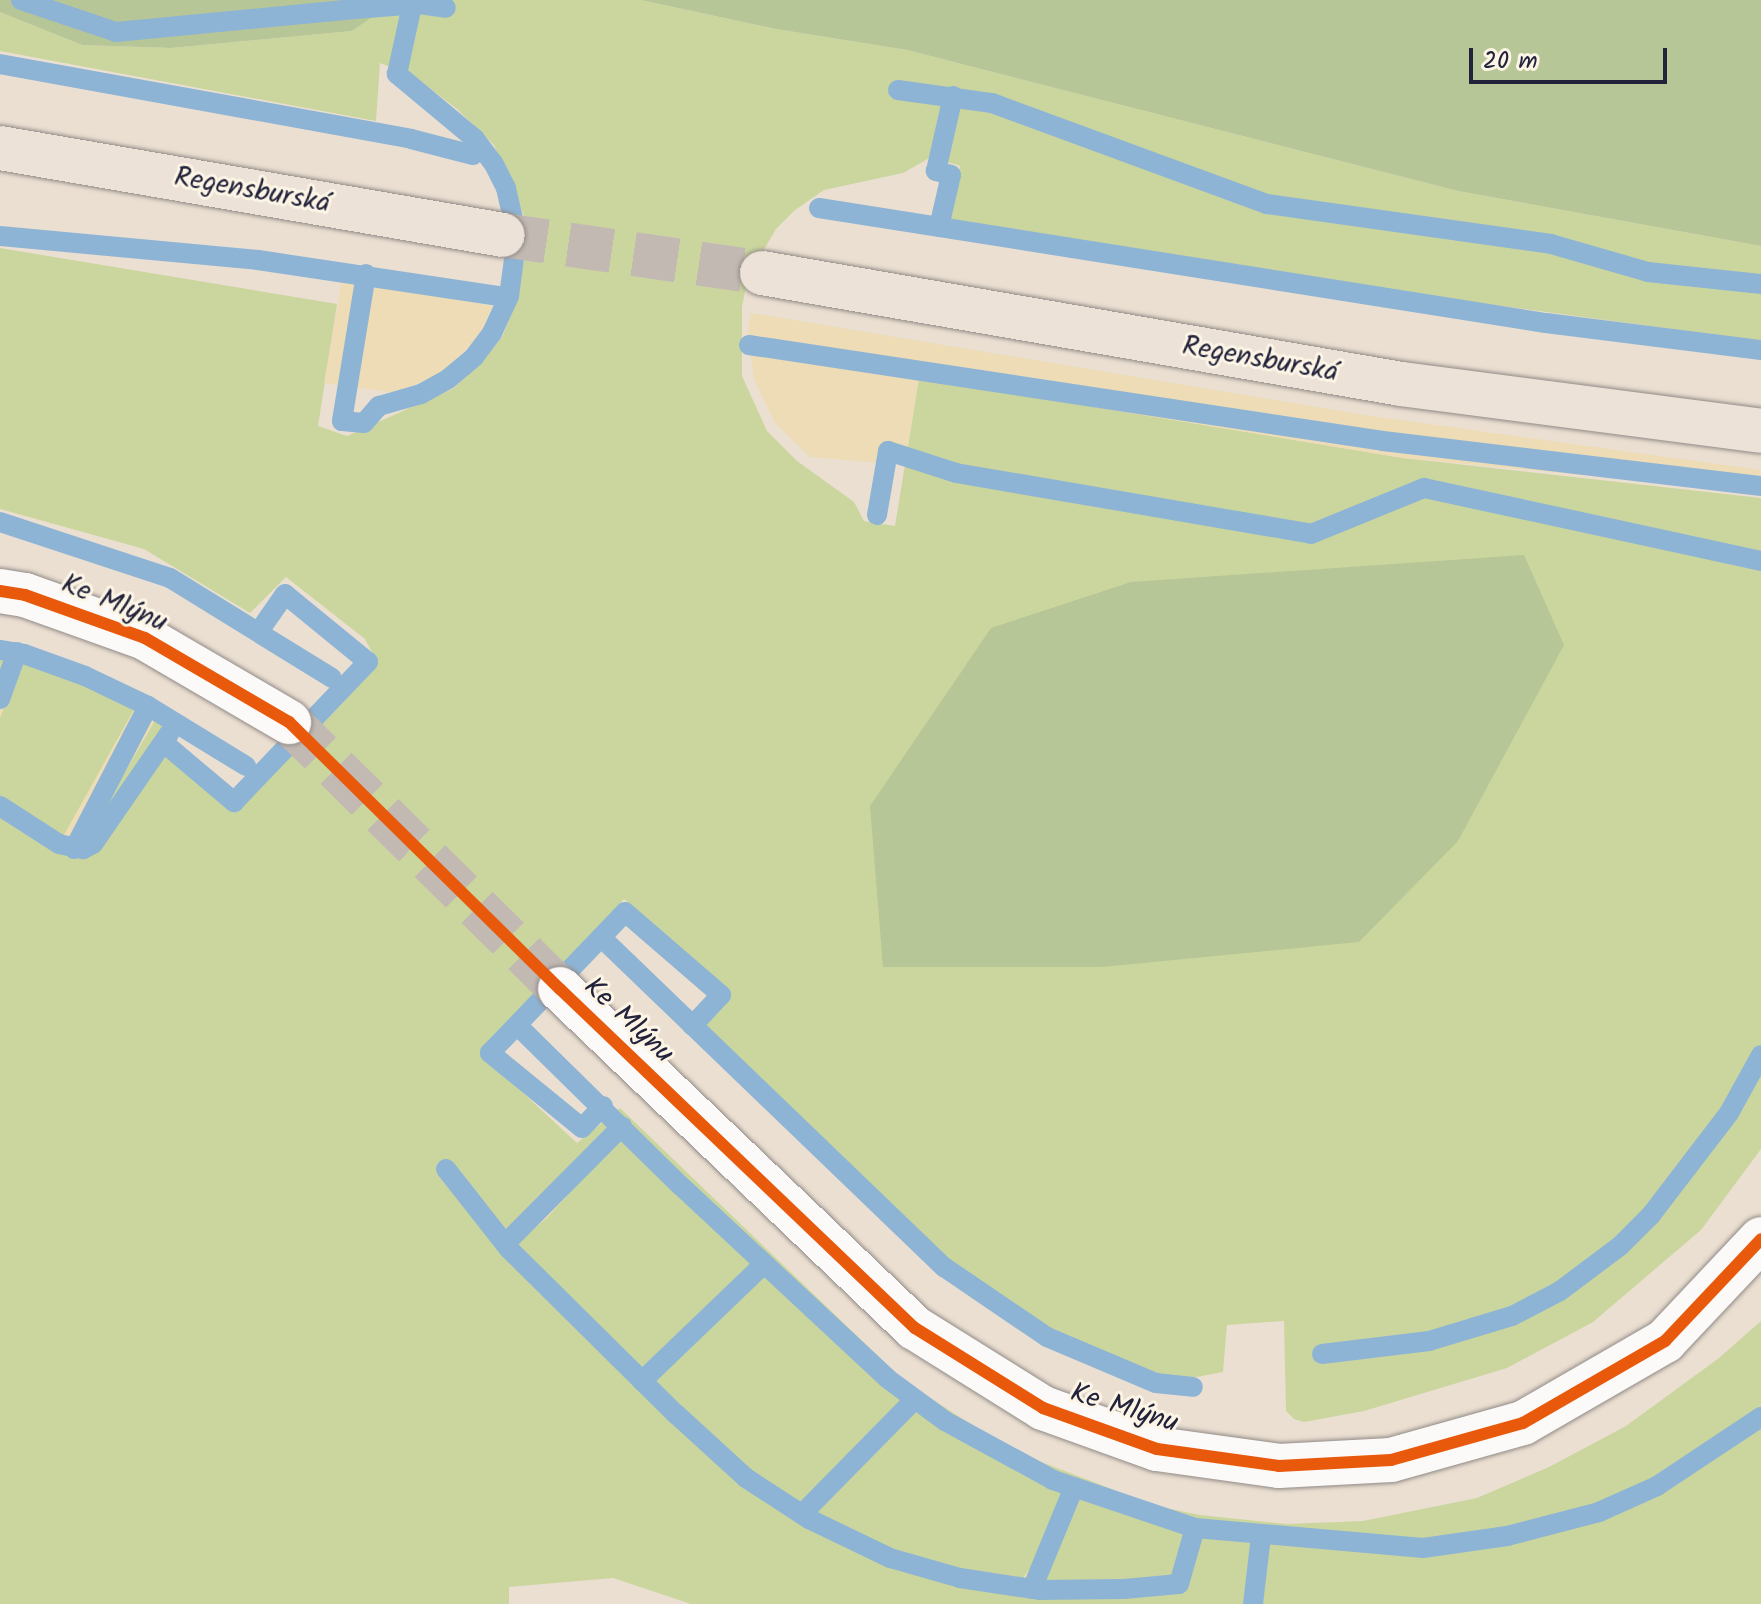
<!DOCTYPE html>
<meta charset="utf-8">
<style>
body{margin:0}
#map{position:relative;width:1761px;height:1604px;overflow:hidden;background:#ebdfd1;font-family:Kalam,sans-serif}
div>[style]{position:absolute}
.green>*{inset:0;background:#cbd69e}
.forest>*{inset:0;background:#b7c696}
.sand>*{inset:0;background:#eddcb5}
.stream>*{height:20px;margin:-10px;padding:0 10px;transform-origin:10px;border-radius:10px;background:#8eb4d5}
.minor-tunnel>*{height:44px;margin-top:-22px;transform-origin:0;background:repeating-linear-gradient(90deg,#c3b9b3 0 44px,transparent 0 66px)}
.major-tunnel>*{height:44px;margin-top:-22px;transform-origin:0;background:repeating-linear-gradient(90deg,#c3b9b3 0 44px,transparent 0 66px)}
.roads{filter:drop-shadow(0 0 2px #908a87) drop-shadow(0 0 2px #908a87)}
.minor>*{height:44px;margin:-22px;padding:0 22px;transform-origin:22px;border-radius:22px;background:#fcfaf8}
.major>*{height:44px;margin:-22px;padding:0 22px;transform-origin:22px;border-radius:22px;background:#ece2d8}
.cycleway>*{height:12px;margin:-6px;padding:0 6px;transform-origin:6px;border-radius:6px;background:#e8590c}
span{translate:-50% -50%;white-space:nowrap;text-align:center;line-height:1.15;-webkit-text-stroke:6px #fcf5e5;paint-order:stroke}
.street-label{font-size:28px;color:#22223b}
.scale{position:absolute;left:1469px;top:48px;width:198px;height:36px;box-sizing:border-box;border:4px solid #22223b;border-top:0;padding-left:10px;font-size:24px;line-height:28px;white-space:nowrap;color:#22223b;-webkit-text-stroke:6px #fcf5e5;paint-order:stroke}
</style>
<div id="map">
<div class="green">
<div style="clip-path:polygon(397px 0,641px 0,776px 29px,907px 50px,1458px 191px,1761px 246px,1761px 341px,1332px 283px,947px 221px,960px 166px,931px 157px,903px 173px,824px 190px,795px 210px,776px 229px,762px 253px,747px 281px,742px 307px,742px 376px,767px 431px,797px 461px,854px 502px,864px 521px,895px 526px,919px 378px,1403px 458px,1761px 498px,1761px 1149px,1701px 1230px,1593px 1322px,1507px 1368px,1364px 1411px,1304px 1422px,1294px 1419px,1286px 1411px,1284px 1321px,1227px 1325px,1223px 1372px,1176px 1381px,1135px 1368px,1036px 1322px,948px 1264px,893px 1205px,700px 1025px,728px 996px,624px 899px,479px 1052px,577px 1143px,620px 1108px,905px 1382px,1013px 1451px,1156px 1506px,1200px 1515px,1287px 1524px,1363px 1521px,1477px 1498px,1549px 1467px,1626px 1426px,1719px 1358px,1761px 1321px,1761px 1604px,691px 1604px,613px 1578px,509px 1587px,509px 1604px,0 1604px,0 658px,29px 664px,104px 693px,166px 722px,154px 742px,233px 809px,376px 660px,365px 639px,286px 577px,250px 613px,144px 549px,0 509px,0 248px,337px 304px,318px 426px,347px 436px,454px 388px,481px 362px,502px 337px,512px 313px,526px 253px,524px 216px,494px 145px,457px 109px,415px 77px,380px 63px,376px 121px,0 51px,0 12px,82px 45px,171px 48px,352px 31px)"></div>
</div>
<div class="forest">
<div style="clip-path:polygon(0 0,397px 0,352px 31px,171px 48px,82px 45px,0 12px)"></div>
<div style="clip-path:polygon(641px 0,1761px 0,1761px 246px,1458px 191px,907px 50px,776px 29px)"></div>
<div style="clip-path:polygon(1524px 555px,1564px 645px,1458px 841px,1359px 942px,1102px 967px,883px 967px,870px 806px,991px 628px,1131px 582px)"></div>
</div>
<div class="sand">
<div style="clip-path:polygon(342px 279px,493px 306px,477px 339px,441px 373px,397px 393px,324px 383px)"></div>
<div style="clip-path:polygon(751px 313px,1364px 415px,1761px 470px,1761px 492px,1403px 458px,919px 378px,905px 465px,810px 457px,775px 423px,754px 379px,748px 330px)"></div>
<div style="clip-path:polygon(7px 651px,24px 654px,0 718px,0 672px)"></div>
<div style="clip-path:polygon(138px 702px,156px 711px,153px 724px,91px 831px,93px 844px,74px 849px,59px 844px)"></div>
<div style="clip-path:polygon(616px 1121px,626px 1130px,547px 1218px,509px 1249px,500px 1238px)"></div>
<div style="clip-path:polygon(758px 1258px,769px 1269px,648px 1385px,635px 1374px)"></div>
<div style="clip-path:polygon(908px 1394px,922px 1404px,809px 1519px,797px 1511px)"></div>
<div style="clip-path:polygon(1069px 1485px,1079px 1489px,1068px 1527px,1039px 1590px,1017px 1587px,1032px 1565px)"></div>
<div style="clip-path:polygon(1253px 1535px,1266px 1536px,1258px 1604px,1243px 1604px)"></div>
</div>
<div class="stream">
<div style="left:21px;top:0;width:100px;rotate:18.6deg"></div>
<div style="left:116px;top:32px;width:240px;rotate:-5.5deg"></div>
<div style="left:355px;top:9px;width:64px;rotate:-4.5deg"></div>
<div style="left:419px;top:4px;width:27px;rotate:8deg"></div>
<div style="left:0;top:64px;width:418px;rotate:10.3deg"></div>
<div style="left:411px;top:139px;width:64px;rotate:14.5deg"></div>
<div style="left:898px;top:90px;width:95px;rotate:7.9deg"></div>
<div style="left:992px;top:103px;width:293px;rotate:20.2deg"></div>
<div style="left:1267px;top:204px;width:287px;rotate:8deg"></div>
<div style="left:1551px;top:244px;width:101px;rotate:16.1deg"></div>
<div style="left:1648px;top:272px;width:114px;rotate:6.1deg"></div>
<div style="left:819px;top:208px;width:736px;rotate:8.99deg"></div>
<div style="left:1546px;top:323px;width:217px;rotate:7.2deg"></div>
<div style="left:939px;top:227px;width:53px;rotate:-77deg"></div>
<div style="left:951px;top:175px;width:16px;rotate:-165deg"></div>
<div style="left:936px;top:171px;width:77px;rotate:-77.2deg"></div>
<div style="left:0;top:236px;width:259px;rotate:5.3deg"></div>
<div style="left:258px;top:260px;width:244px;rotate:8.5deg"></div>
<div style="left:366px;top:274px;width:149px;rotate:99.3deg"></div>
<div style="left:342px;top:421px;width:22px;rotate:5deg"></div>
<div style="left:364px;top:423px;width:23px;rotate:-49deg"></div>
<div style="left:379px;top:406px;width:44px;rotate:-15.9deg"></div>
<div style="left:421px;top:394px;width:31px;rotate:-29deg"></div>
<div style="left:448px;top:379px;width:34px;rotate:-40deg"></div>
<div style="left:474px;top:357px;width:30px;rotate:-53deg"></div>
<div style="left:492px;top:333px;width:41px;rotate:-65.3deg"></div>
<div style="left:509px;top:296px;width:52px;rotate:-82.3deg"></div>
<div style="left:516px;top:244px;width:21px;rotate:-95deg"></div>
<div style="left:514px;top:223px;width:36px;rotate:-103deg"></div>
<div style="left:506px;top:188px;width:28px;rotate:-117deg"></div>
<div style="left:493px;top:163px;width:30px;rotate:-127deg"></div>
<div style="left:475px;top:139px;width:102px;rotate:-140.2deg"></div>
<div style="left:397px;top:74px;width:71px;rotate:-77.7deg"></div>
<div style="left:749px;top:345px;width:641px;rotate:8.61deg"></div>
<div style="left:1383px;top:441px;width:381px;rotate:6.8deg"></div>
<div style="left:877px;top:515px;width:65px;rotate:-80.2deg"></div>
<div style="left:888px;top:451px;width:71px;rotate:17.9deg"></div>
<div style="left:956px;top:473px;width:360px;rotate:9.7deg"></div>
<div style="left:1311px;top:534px;width:122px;rotate:-22.2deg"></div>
<div style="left:1424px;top:488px;width:345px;rotate:12.2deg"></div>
<div style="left:0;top:522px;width:179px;rotate:18.2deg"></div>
<div style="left:170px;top:578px;width:190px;rotate:31.7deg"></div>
<div style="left:0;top:650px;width:24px;rotate:9deg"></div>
<div style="left:24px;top:654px;width:65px;rotate:19.8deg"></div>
<div style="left:85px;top:676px;width:70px;rotate:25.5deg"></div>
<div style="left:148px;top:706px;width:115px;rotate:31.5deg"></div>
<div style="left:0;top:699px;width:50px;rotate:-70.1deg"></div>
<div style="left:164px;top:743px;width:92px;rotate:40.1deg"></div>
<div style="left:234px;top:802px;width:194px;rotate:-46.3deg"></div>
<div style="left:368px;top:662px;width:107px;rotate:-140.7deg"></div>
<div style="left:285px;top:594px;width:44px;rotate:124.8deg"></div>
<div style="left:0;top:806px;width:70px;rotate:32.8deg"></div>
<div style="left:59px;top:844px;width:25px;rotate:12deg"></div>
<div style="left:83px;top:849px;width:11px;rotate:-27deg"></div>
<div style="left:93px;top:844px;width:134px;rotate:-55.4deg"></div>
<div style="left:74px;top:849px;width:161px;rotate:-62.6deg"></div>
<div style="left:606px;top:942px;width:469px;rotate:43.9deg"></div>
<div style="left:944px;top:1267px;width:125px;rotate:34.2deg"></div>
<div style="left:1047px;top:1337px;width:118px;rotate:22.9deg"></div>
<div style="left:1156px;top:1383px;width:37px;rotate:6deg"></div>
<div style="left:521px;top:1029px;width:223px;rotate:44.5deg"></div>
<div style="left:680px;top:1185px;width:284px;rotate:43deg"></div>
<div style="left:888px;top:1379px;width:71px;rotate:36.4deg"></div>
<div style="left:945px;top:1421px;width:123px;rotate:28.6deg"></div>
<div style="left:1053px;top:1480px;width:150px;rotate:18.7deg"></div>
<div style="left:1195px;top:1528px;width:229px;rotate:5deg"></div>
<div style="left:1423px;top:1548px;width:85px;rotate:-8.1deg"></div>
<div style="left:1507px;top:1536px;width:95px;rotate:-14.6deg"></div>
<div style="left:1599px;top:1512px;width:64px;rotate:-24.1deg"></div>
<div style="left:1657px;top:1486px;width:125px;rotate:-33.6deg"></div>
<div style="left:603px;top:1106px;width:30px;rotate:134deg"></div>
<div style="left:582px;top:1128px;width:119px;rotate:-140.8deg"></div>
<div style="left:490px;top:1053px;width:195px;rotate:-46.2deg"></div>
<div style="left:625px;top:912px;width:127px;rotate:40.8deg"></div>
<div style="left:721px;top:995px;width:42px;rotate:133.1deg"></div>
<div style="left:446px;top:1169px;width:102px;rotate:51.8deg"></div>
<div style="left:509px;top:1249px;width:235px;rotate:44.7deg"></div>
<div style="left:676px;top:1414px;width:95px;rotate:42.4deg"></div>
<div style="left:746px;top:1478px;width:75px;rotate:33.1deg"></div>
<div style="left:809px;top:1519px;width:90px;rotate:25.7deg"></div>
<div style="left:890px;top:1558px;width:73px;rotate:15.9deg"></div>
<div style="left:960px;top:1578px;width:80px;rotate:8.6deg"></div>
<div style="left:1039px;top:1590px;width:85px;rotate:-0.7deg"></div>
<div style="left:1124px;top:1589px;width:55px;rotate:-5.2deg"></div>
<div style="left:1179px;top:1584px;width:58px;rotate:-74.1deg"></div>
<div style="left:505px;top:1244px;width:166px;rotate:-45.2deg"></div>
<div style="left:1322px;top:1354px;width:108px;rotate:-6.9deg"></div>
<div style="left:1429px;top:1341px;width:87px;rotate:-16.8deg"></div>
<div style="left:1512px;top:1316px;width:54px;rotate:-27.5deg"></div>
<div style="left:1560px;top:1291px;width:75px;rotate:-36.9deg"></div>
<div style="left:1620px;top:1246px;width:44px;rotate:-45deg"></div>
<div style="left:1651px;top:1215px;width:128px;rotate:-52.6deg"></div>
<div style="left:1729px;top:1113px;width:66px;rotate:-61.1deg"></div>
<div style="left:642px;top:1381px;width:169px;rotate:-43.8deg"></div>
<div style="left:802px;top:1514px;width:161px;rotate:-45.5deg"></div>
<div style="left:1032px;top:1589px;width:110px;rotate:-67.6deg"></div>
<div style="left:1253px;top:1604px;width:68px;rotate:-83.3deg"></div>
</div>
<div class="minor-tunnel">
<div style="left:289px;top:722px;width:380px;rotate:44.6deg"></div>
</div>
<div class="major-tunnel">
<div style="left:503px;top:235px;width:262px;rotate:8.3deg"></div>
</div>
<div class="roads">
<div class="minor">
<div style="left:0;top:591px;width:25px;rotate:9deg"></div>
<div style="left:25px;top:595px;width:127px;rotate:19.7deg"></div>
<div style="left:145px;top:638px;width:167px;rotate:30.3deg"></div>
<div style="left:560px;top:989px;width:491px;rotate:43.7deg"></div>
<div style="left:915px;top:1328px;width:151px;rotate:32deg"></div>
<div style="left:1043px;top:1408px;width:121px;rotate:19.8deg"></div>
<div style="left:1157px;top:1449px;width:123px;rotate:7.9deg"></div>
<div style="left:1279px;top:1466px;width:112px;rotate:-3.1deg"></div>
<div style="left:1391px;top:1460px;width:137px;rotate:-15.7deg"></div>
<div style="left:1523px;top:1423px;width:164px;rotate:-30deg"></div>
<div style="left:1665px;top:1341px;width:140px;rotate:-46.7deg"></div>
</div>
<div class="major">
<div style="left:0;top:148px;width:510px;rotate:9.81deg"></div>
<div style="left:762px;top:273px;width:649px;rotate:9.85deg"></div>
<div style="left:1401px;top:384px;width:363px;rotate:7.4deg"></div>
</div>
</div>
<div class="cycleway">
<div style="left:0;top:591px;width:25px;rotate:9deg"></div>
<div style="left:25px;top:595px;width:127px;rotate:19.7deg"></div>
<div style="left:145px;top:638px;width:167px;rotate:30.3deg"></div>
<div style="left:289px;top:722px;width:380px;rotate:44.6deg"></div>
<div style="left:560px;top:989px;width:491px;rotate:43.7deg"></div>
<div style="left:915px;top:1328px;width:151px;rotate:32deg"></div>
<div style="left:1043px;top:1408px;width:121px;rotate:19.8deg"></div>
<div style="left:1157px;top:1449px;width:123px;rotate:7.9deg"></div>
<div style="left:1279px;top:1466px;width:112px;rotate:-3.1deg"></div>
<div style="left:1391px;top:1460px;width:137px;rotate:-15.7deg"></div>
<div style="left:1523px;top:1423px;width:164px;rotate:-30deg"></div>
<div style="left:1665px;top:1341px;width:140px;rotate:-46.7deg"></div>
</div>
<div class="street-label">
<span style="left:252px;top:191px;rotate:10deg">Regensburská</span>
<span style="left:1260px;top:360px;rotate:10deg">Regensburská</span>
<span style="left:114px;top:604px;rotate:22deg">Ke Mlýnu</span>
<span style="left:628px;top:1021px;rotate:43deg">Ke Mlýnu</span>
<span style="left:1124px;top:1409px;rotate:17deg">Ke Mlýnu</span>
</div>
<div class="scale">20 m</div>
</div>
